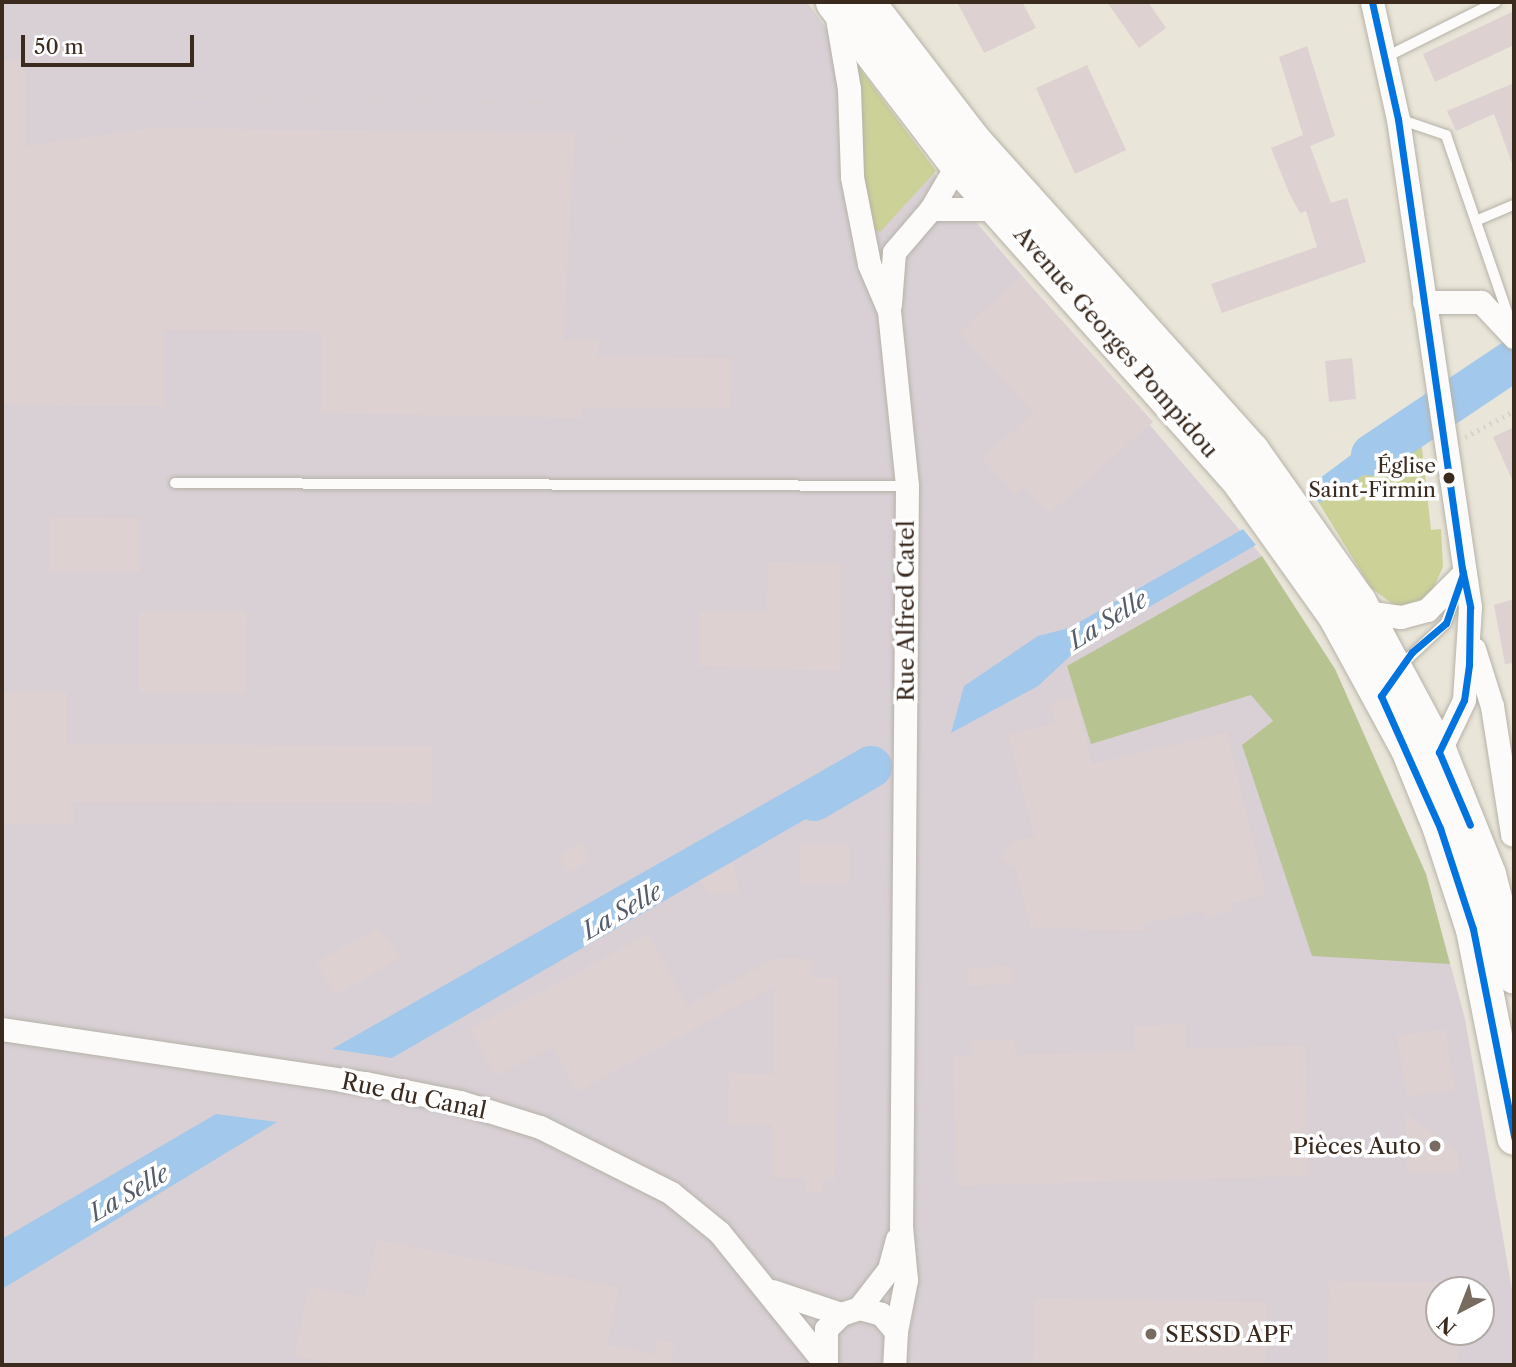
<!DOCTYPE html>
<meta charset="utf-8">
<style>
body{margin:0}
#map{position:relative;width:1516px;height:1367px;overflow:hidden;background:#e9e5d8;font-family:"Libre Caslon Text",serif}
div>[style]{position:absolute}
.industrial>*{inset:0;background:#d9d0d5}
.green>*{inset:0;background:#ccd198}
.forest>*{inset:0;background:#b8c392}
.water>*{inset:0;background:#a2c8eb}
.river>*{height:42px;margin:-21px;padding:0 21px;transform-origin:21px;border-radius:21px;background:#a2c8eb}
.building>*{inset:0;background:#ddd1d1}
.path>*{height:4.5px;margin-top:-2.25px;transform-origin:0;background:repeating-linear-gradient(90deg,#d5d2cf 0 2px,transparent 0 7px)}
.roads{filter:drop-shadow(0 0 2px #b6b2a8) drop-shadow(0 0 2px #b6b2a8)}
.service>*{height:10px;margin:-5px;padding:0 5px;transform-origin:5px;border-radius:5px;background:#fcfbf9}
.minor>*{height:23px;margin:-11.5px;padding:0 11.5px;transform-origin:11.5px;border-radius:11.5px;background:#fcfbf9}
.primary>*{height:35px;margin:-17.5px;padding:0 17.5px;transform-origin:17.5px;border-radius:17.5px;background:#fcfbf9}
.bus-1>*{height:7px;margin:-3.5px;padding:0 3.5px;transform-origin:3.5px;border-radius:3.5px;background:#0174df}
.dots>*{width:19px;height:19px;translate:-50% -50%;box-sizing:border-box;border:4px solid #fff;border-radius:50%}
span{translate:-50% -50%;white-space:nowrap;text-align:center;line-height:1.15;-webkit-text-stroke:7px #fff;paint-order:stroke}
.bus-label{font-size:21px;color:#3b2a1e}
.right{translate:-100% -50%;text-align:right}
.street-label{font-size:23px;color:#3b2a1e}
.poi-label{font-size:23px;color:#3b2a1e}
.left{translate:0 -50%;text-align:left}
.water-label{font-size:24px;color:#545d69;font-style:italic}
.frame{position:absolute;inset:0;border:4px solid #3b2a1e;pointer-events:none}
.north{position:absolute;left:1425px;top:1276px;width:70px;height:70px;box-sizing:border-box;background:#fff;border:2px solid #b1aaa5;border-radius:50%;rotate:222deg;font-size:19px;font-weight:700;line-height:28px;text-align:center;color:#3b2a1e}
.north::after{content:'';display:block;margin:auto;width:24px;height:32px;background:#786b5f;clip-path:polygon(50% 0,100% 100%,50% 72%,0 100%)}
.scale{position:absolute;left:21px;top:35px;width:173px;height:32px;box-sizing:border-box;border:4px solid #3b2a1e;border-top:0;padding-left:9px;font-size:21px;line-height:24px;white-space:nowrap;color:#3b2a1e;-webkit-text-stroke:5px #fff;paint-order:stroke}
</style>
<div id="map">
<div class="industrial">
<div style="clip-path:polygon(evenodd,2px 2px,807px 2px,910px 145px,1262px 556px,1335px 669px,1426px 874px,1465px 1019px,1514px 1301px,1514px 1365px,2px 1365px,2px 2px,1439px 1290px,1481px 1290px,1481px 1332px,1439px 1332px,1439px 1290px)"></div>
</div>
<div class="green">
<div style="clip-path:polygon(859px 68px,936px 171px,880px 232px,870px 227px,864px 204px,853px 78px)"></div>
<div style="clip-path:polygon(1421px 439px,1431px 530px,1441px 529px,1443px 567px,1429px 597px,1397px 607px,1371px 588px,1319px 503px)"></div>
</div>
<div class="forest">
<div style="clip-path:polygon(1262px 556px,1335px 669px,1426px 874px,1450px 964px,1312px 956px,1242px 745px,1273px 721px,1251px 695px,1091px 744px,1067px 666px)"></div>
</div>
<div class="water">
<div style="clip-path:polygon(1498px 352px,1510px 379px,1460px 410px,1456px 381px)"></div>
<div style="clip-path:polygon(1417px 406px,1421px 439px,1319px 503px,1308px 487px)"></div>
<div style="clip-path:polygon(1243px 529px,1256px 545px,1080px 647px,1038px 686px,951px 733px,964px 686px,1038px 636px,1069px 628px)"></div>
<div style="clip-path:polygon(864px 747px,863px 786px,392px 1058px,332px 1049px)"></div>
<div style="clip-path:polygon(216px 1114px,277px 1122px,2px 1289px,2px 1239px)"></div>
</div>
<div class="river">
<div style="left:1372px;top:455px;width:171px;rotate:-33.8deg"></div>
<div style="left:814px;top:800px;width:66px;rotate:-30.1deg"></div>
</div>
<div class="building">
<div style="clip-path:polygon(957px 2px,1022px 2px,1036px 28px,984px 53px)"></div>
<div style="clip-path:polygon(1107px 2px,1148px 2px,1166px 28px,1139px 48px)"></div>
<div style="clip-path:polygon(1514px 11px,1514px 45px,1435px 82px,1423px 54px)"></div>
<div style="clip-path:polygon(1307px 46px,1335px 136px,1310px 146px,1331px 203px,1347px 198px,1366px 262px,1222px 313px,1211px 284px,1317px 247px,1306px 211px,1300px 213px,1289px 193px,1271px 148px,1303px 135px,1279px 57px)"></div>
<div style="clip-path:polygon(2px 59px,26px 59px,25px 146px,152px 128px,575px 133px,563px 340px,599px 340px,598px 356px,732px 358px,731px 409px,581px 407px,581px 418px,321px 413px,321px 331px,164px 330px,164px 406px,2px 405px)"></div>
<div style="clip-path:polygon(1087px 65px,1126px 150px,1075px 174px,1036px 88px)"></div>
<div style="clip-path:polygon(1514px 83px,1514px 162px,1512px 163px,1494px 114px,1456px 131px,1447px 111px)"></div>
<div style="clip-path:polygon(1022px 276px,1153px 422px,1049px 514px,1024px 487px,1015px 494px,982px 458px,1033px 413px,959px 332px)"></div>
<div style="clip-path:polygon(1352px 358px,1356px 399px,1329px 402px,1325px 361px)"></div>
<div style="clip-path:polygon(1514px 427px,1514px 484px,1493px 437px)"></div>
<div style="clip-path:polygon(50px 517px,140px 518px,140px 572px,49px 571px)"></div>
<div style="clip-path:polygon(768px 562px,841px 564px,840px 671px,699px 666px,700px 611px,766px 612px)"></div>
<div style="clip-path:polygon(1514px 599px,1514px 663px,1505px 664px,1494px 605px)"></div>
<div style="clip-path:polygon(139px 612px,246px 612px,245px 693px,139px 692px)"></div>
<div style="clip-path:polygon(2px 691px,67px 692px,67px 744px,433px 746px,431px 803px,73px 802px,73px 825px,2px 824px)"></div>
<div style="clip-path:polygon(1076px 697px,1092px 764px,1227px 732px,1266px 895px,1232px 903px,1234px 910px,1206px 917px,1204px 910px,1144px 924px,1146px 931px,1030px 928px,1015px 867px,1001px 860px,1010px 842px,1034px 837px,1008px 735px,1055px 723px,1050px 703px)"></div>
<div style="clip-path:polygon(580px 843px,590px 860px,568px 873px,558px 855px)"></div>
<div style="clip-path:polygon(850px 844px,849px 883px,800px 883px,800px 845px)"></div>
<div style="clip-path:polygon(733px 862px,740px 893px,708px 893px,701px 880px)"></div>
<div style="clip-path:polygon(377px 928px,401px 958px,335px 995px,316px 962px)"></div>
<div style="clip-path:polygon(649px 934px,687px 1005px,777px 958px,813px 959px,812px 978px,838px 978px,835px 1179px,823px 1179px,823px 1192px,805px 1192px,805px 1178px,772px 1178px,772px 1125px,728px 1124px,729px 1073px,773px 1074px,773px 987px,577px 1092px,553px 1047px,495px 1076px,470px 1029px)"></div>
<div style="clip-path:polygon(1011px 966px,1013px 984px,968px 986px,967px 968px)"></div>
<div style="clip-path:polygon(1185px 1024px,1185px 1049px,1306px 1045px,1309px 1176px,957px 1186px,953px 1056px,973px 1056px,972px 1040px,1015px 1040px,1015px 1055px,1135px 1051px,1134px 1026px)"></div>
<div style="clip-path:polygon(1445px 1029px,1455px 1089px,1407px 1097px,1397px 1036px)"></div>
<div style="clip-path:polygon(1405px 1113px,1458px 1151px,1459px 1172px,1407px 1173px)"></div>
<div style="clip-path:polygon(377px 1240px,619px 1287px,607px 1345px,654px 1354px,657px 1339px,674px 1343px,670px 1365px,343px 1365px,294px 1356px,309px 1286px,364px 1297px)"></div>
<div style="clip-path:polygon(1329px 1281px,1439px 1282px,1439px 1332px,1458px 1332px,1457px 1365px,1328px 1365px)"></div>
<div style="clip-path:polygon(1035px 1298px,1267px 1302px,1266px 1365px,1034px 1365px)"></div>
</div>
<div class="path">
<div style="left:783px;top:2px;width:114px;rotate:68.4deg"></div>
<div style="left:171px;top:96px;width:383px;rotate:1deg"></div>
<div style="left:554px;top:103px;width:82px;rotate:30deg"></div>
<div style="left:625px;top:144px;width:83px;rotate:41.6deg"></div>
<div style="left:687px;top:199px;width:89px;rotate:50.4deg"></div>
<div style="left:744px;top:268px;width:54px;rotate:67.2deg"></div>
<div style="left:765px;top:318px;width:116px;rotate:84deg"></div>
<div style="left:777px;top:433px;width:43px;rotate:57.4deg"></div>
<div style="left:1465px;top:437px;width:55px;rotate:-28deg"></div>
</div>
<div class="roads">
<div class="service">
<div style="left:1386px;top:57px;width:123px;rotate:-26.6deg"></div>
<div style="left:1399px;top:119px;width:50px;rotate:18.8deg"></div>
<div style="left:1446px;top:135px;width:203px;rotate:71deg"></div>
<div style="left:1478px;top:220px;width:39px;rotate:-23deg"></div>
<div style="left:175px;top:483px;width:732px;rotate:0.23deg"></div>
<div style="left:1399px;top:667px;width:64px;rotate:-43.1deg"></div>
<div style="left:1446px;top:623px;width:41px;rotate:-70.3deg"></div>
</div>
<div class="minor">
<div style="left:1372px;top:2px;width:120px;rotate:77.5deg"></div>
<div style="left:1398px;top:119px;width:493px;rotate:81.6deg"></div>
<div style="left:1470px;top:607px;width:93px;rotate:93.7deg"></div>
<div style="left:1464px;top:700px;width:58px;rotate:115.7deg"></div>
<div style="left:836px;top:12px;width:78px;rotate:80.4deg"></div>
<div style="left:849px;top:89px;width:88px;rotate:88deg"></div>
<div style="left:852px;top:177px;width:89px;rotate:78.9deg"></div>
<div style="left:869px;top:264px;width:51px;rotate:66.9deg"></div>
<div style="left:889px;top:311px;width:176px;rotate:84.1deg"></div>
<div style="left:907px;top:486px;width:740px;rotate:90.46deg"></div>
<div style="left:901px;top:1226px;width:54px;rotate:84.7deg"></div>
<div style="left:906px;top:1280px;width:52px;rotate:101.1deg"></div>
<div style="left:931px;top:209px;width:64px;rotate:-59.8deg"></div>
<div style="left:1424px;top:302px;width:57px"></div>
<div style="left:1481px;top:302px;width:48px;rotate:46.7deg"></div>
<div style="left:890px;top:304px;width:52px;rotate:-85.6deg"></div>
<div style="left:894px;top:252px;width:57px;rotate:-49.3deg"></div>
<div style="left:931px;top:209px;width:67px"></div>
<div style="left:1365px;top:612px;width:36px;rotate:8deg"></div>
<div style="left:1401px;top:617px;width:27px;rotate:-15deg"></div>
<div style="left:1427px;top:610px;width:51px;rotate:-45deg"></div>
<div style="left:1474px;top:649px;width:60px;rotate:72.5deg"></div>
<div style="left:1492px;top:706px;width:130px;rotate:81.1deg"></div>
<div style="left:2px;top:1029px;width:367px;rotate:8.5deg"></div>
<div style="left:365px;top:1083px;width:97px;rotate:11.3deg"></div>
<div style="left:460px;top:1102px;width:84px;rotate:17.4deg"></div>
<div style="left:540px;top:1127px;width:147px;rotate:26.7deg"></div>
<div style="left:671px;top:1193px;width:62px;rotate:39.1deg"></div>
<div style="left:719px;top:1232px;width:167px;rotate:51.1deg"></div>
<div style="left:772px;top:1291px;width:73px;rotate:18.4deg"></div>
<div style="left:859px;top:1308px;width:49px;rotate:-52.4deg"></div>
<div style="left:889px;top:1269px;width:31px;rotate:-75deg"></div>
<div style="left:826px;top:1365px;width:36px;rotate:-90deg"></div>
<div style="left:826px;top:1329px;width:21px;rotate:-45deg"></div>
<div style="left:841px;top:1314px;width:19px;rotate:-18deg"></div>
<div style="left:859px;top:1308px;width:23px;rotate:15deg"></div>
<div style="left:881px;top:1314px;width:23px;rotate:49deg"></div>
<div style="left:896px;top:1331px;width:34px;rotate:93deg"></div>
</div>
<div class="primary">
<div style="left:833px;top:2px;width:204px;rotate:52.6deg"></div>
<div style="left:957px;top:164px;width:426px;rotate:48.3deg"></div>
<div style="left:1240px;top:482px;width:163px;rotate:54.5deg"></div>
<div style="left:1335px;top:615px;width:153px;rotate:61.4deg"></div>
<div style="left:1408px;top:749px;width:85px;rotate:67.9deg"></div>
<div style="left:1440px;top:828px;width:106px;rotate:71.9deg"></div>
<div style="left:1473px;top:929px;width:212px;rotate:78.8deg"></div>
<div style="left:867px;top:2px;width:173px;rotate:52.5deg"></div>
<div style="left:972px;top:139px;width:418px;rotate:48.1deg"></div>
<div style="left:1251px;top:450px;width:185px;rotate:54.7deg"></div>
<div style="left:1358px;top:601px;width:171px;rotate:61.8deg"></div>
<div style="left:1439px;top:752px;width:131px;rotate:68.1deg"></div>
<div style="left:1488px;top:874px;width:105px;rotate:75.7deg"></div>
</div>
</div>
<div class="bus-1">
<div style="left:1372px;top:2px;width:120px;rotate:77.5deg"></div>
<div style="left:1398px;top:119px;width:460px;rotate:81.9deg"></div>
<div style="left:1463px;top:574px;width:52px;rotate:109.1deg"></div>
<div style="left:1446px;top:623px;width:45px;rotate:139.5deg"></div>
<div style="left:1412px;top:652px;width:54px;rotate:125.2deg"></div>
<div style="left:1381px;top:696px;width:145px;rotate:65.9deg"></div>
<div style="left:1440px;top:828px;width:106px;rotate:71.9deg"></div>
<div style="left:1473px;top:929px;width:212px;rotate:78.8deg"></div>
<div style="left:1462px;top:568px;width:40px;rotate:78deg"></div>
<div style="left:1470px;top:607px;width:58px;rotate:91deg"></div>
<div style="left:1469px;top:665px;width:35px;rotate:98deg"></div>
<div style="left:1464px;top:700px;width:58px;rotate:115.7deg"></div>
<div style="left:1439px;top:752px;width:79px;rotate:67deg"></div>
</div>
<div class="dots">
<div style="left:1449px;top:478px;background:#3b2a1e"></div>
<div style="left:1435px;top:1146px;background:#786b5f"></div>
<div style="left:1151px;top:1334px;background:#786b5f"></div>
</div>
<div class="bus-label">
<span class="right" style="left:1436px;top:478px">Église<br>Saint-Firmin</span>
</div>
<div class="street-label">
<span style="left:1116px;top:342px;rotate:49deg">Avenue Georges Pompidou</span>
<span style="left:906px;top:611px;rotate:-90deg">Rue Alfred Catel</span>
<span style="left:414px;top:1096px;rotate:12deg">Rue du Canal</span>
</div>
<div class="poi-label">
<span class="right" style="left:1421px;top:1146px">Pièces Auto</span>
<span class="left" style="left:1165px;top:1334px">SESSD APF</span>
</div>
<div class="water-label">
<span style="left:1108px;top:620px;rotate:-32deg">La Selle</span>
<span style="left:622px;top:911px;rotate:-30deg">La Selle</span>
<span style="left:129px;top:1193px;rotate:-30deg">La Selle</span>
</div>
<div class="frame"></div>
<div class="north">N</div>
<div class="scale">50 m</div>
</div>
